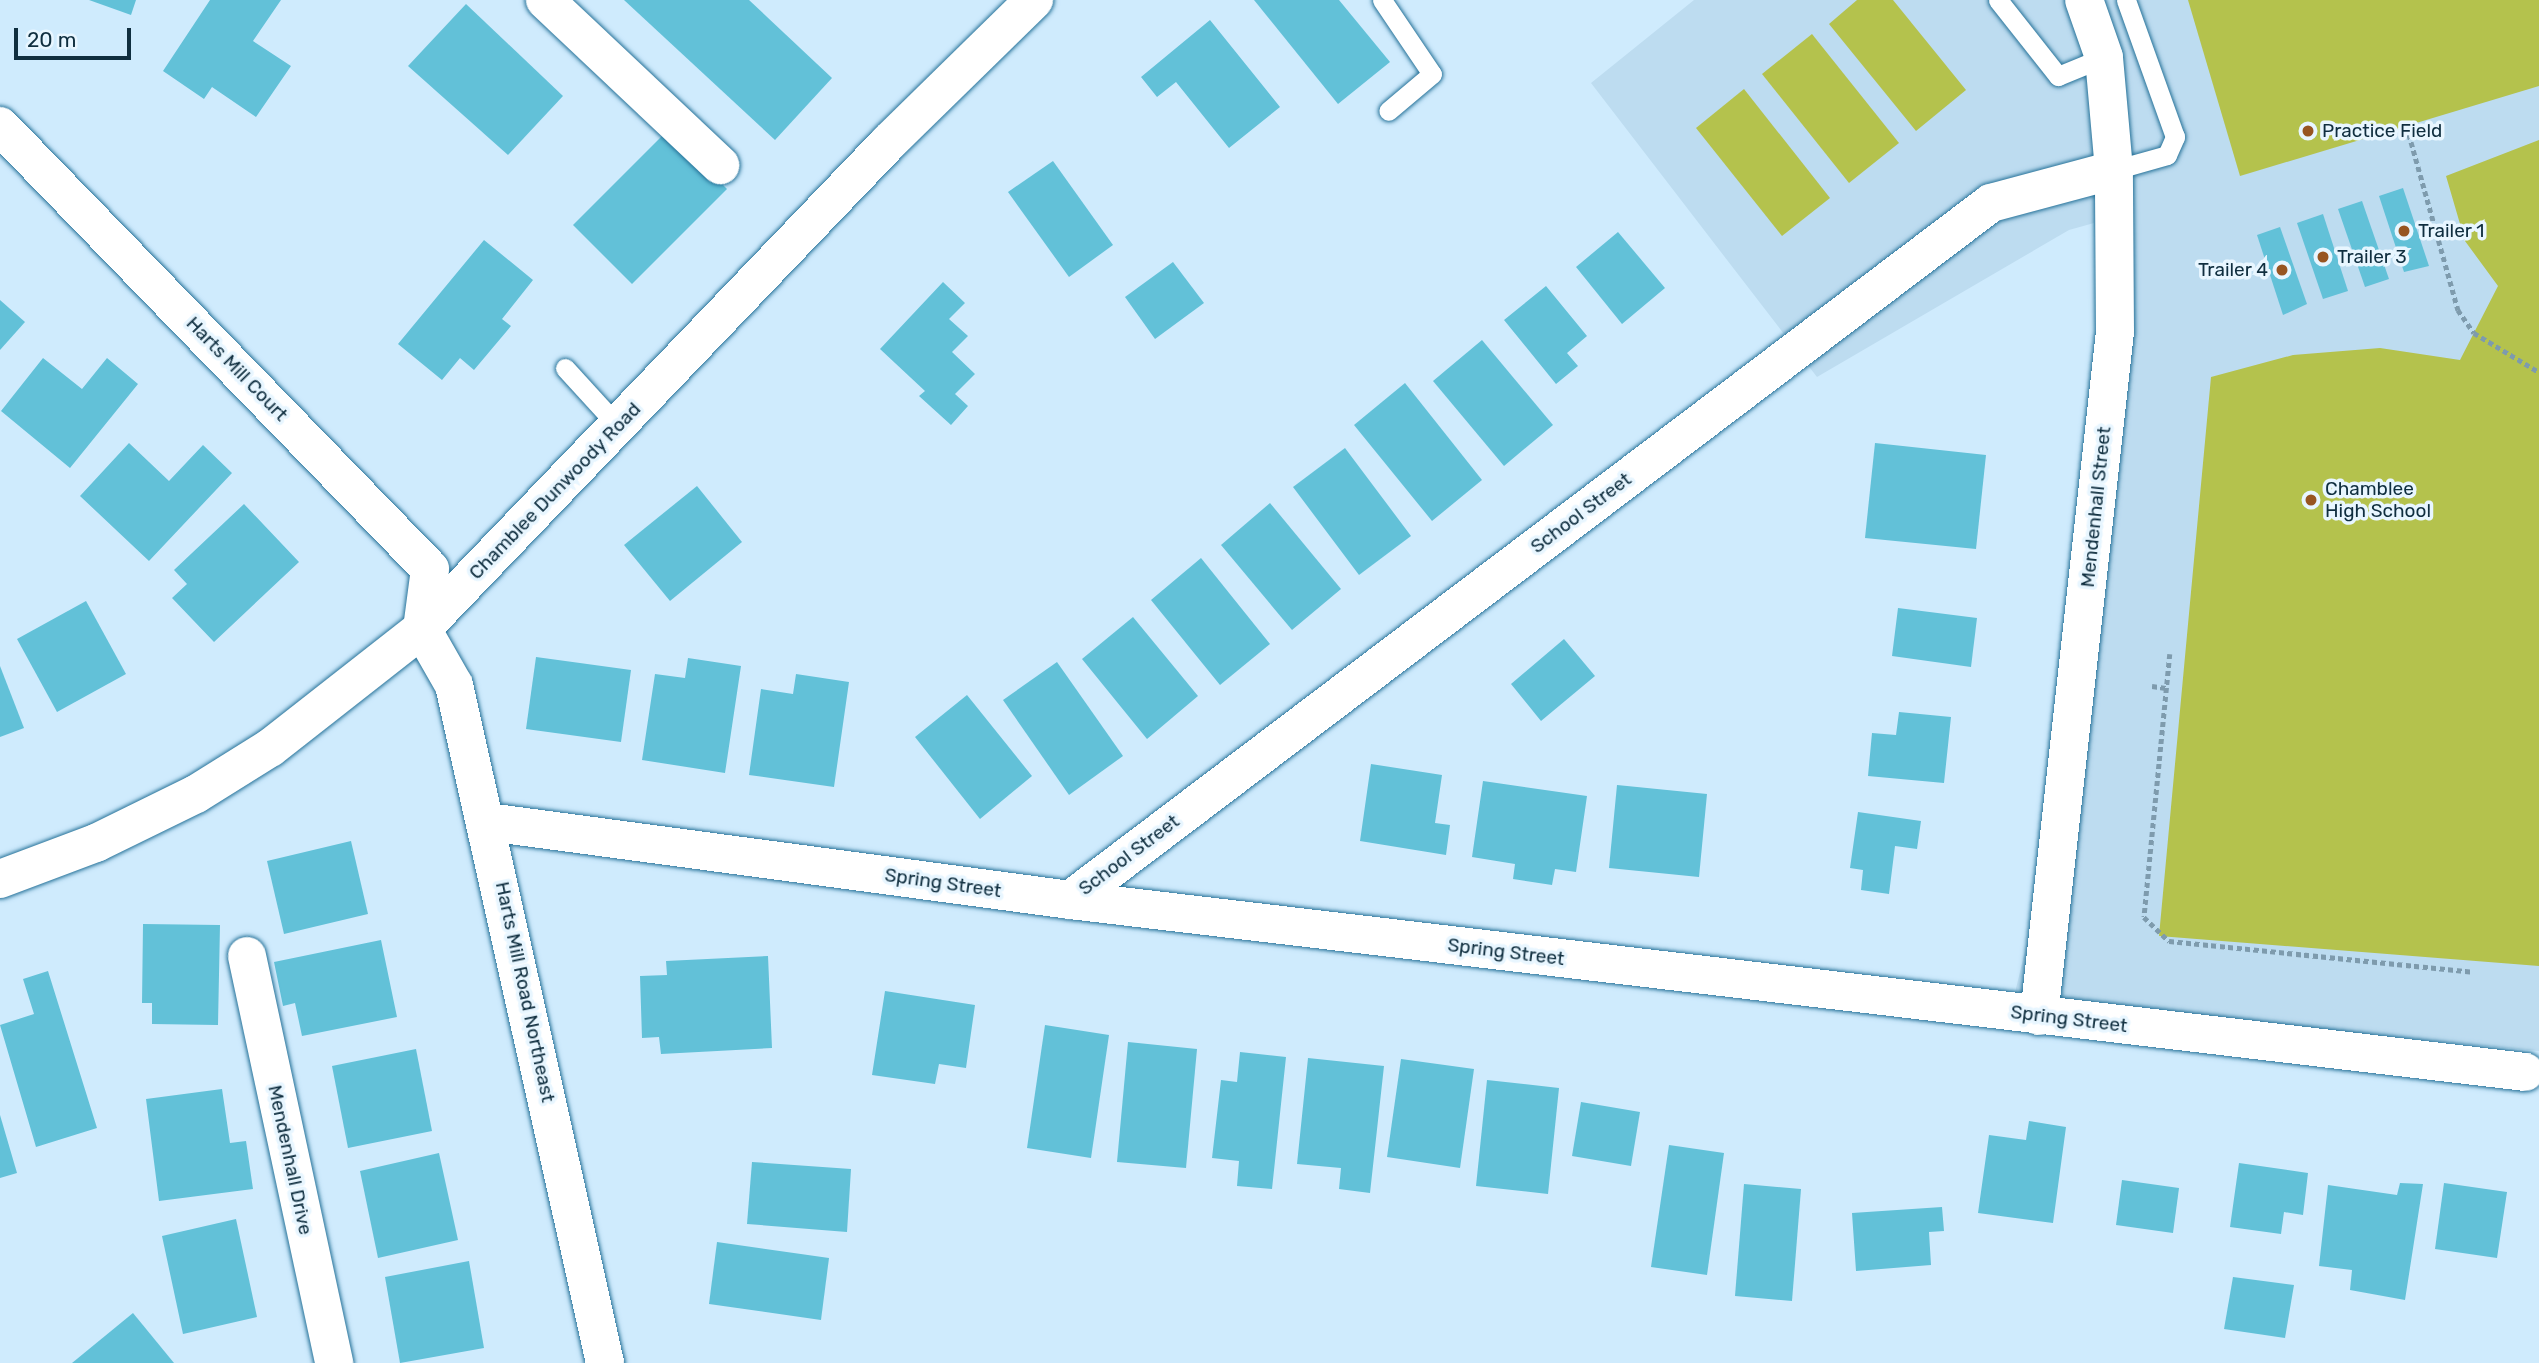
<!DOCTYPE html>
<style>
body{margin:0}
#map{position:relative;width:2539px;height:1363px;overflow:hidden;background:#cfebfd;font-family:Rubik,sans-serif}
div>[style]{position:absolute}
.built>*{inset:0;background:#bddcf0}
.green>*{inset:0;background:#b4c24d}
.building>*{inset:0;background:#62c1d8}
.path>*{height:4.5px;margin-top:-2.25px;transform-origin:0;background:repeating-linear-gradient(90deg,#7e9bad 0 5px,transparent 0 8.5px)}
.roads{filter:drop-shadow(0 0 2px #267299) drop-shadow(0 0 2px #267299)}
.service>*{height:19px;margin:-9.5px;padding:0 9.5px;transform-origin:9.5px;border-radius:9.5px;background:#fff}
.minor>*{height:38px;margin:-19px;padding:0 19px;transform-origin:19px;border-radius:19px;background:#fff}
.tertiary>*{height:38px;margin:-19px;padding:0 19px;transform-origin:19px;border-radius:19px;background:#fff}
.dots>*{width:19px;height:19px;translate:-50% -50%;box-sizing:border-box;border:4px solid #e8f6ff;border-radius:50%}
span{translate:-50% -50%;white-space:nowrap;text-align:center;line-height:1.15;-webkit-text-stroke:7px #e8f6ff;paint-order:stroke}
.poi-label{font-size:19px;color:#0f2e3f}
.left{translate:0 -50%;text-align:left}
.right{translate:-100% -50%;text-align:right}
.street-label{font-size:19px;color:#0f2e3f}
.scale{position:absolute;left:14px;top:28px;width:117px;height:32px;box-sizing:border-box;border:4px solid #0f2e3f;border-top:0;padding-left:9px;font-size:21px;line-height:24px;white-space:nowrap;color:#0f2e3f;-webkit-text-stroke:5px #e8f6ff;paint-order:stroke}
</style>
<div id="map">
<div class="built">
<div style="clip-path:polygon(1694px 0,2539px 0,2539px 1051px,2013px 1001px,2054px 830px,2102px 343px,2094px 223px,2069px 230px,1817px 377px,1591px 83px)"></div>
</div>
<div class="green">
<div style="clip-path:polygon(1857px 0,1893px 0,1966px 90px,1916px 131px,1829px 24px)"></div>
<div style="clip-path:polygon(2188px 0,2539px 0,2539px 86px,2240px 176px)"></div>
<div style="clip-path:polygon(1812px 34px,1899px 143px,1849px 183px,1762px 74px)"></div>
<div style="clip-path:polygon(1744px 89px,1830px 198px,1782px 236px,1696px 128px)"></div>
<div style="clip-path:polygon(2539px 140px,2539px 966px,2159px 936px,2211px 377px,2293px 355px,2380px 348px,2460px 360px,2498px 286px,2465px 241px,2446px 176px)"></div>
</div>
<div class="building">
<div style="clip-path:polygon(89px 0,136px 0,131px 15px)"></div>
<div style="clip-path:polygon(210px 0,281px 0,253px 41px,291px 66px,256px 117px,212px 87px,204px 99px,163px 71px)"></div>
<div style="clip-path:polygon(624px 0,749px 0,832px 78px,775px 140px)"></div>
<div style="clip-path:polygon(1254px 0,1339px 0,1390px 62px,1338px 104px)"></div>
<div style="clip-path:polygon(466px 4px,563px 96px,508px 155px,408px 66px)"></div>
<div style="clip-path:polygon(1210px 20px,1280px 107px,1229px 148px,1176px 82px,1157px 97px,1141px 77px)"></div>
<div style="clip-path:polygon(668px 130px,727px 189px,632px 284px,573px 225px)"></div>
<div style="clip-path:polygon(1053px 161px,1113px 245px,1069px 277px,1008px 192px)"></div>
<div style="clip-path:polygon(2403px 188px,2429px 266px,2404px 272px,2379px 196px)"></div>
<div style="clip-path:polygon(2362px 201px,2389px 279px,2365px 287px,2338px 209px)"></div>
<div style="clip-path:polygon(2323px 214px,2348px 291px,2323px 299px,2297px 223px)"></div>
<div style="clip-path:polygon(2280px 227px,2307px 304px,2283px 315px,2257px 235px)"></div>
<div style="clip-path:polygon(1618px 232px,1665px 288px,1622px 324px,1576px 267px)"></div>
<div style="clip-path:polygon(484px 240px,533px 280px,502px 319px,511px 326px,474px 370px,460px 358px,442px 380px,398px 344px)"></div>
<div style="clip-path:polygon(1173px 262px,1204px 303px,1155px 339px,1125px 297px)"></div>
<div style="clip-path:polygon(943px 282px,965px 303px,949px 319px,968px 336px,952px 352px,975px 374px,955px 394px,968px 406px,951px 425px,919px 396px,925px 391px,880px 349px)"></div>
<div style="clip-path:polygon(1546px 286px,1587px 336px,1567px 353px,1578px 366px,1556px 384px,1504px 320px)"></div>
<div style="clip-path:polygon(0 300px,25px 322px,0 350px)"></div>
<div style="clip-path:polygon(1482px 340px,1553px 425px,1504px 466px,1433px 381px)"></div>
<div style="clip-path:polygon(43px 358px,82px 389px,107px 358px,138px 384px,70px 468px,1px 411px)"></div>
<div style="clip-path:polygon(1405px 383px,1482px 480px,1432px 521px,1354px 425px)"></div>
<div style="clip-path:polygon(129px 443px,169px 481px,203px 445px,232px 473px,149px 561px,80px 496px)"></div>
<div style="clip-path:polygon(1875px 443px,1986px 455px,1976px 549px,1865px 538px)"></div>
<div style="clip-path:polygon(1345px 448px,1411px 536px,1359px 575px,1293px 487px)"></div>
<div style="clip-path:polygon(697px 486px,742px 542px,670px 601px,624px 545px)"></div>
<div style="clip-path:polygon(1270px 503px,1341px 589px,1292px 630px,1221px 545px)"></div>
<div style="clip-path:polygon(244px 504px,299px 562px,214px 642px,172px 598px,187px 584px,174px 570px)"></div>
<div style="clip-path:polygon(1201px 558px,1270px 644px,1220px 685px,1151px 600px)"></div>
<div style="clip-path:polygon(86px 601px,126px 674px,57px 712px,17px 639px)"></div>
<div style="clip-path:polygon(1898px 608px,1977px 618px,1971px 667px,1892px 656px)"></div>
<div style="clip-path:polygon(1133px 617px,1198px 696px,1147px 739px,1082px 659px)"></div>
<div style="clip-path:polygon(1564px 639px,1595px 676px,1541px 721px,1511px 684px)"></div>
<div style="clip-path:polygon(536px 657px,631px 670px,621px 742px,526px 729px)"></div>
<div style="clip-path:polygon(688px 658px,741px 666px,725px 773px,642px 760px,655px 674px,685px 678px)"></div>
<div style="clip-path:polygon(1057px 662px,1123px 756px,1069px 795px,1003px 700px)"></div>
<div style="clip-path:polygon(0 666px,24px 728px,0 737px)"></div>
<div style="clip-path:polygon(796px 674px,849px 682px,834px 787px,749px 775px,761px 689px,793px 694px)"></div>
<div style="clip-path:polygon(967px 695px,1032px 776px,980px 819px,915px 737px)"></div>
<div style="clip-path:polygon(1899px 712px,1951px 717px,1944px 783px,1868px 776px,1872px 733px,1896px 735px)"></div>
<div style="clip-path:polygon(1371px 764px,1442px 775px,1435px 823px,1450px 825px,1446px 855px,1360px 841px)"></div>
<div style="clip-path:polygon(1483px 781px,1587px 796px,1576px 872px,1555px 869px,1552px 885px,1513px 879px,1515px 864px,1472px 857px)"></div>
<div style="clip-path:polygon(1617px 785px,1707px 794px,1699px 877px,1609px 868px)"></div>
<div style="clip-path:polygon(1858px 812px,1921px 821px,1917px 849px,1895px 846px,1889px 894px,1861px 890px,1863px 870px,1850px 868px)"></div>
<div style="clip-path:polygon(351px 841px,368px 914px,284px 934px,267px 861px)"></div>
<div style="clip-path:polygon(143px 924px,220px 925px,218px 1025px,152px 1024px,152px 1003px,142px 1003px)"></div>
<div style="clip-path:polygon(381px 940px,397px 1017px,302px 1036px,295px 1003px,283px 1006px,274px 962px)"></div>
<div style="clip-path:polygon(768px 956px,772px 1048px,661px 1054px,659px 1037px,642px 1038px,640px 976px,667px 975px,666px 961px)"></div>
<div style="clip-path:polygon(48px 971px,97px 1128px,36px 1147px,0 1025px,34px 1014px,23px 979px)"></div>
<div style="clip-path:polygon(885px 991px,975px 1005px,966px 1068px,939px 1064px,935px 1084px,872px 1075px)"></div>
<div style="clip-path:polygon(1045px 1025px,1109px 1035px,1091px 1158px,1027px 1148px)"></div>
<div style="clip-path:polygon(1128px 1042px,1197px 1049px,1186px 1168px,1117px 1162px)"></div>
<div style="clip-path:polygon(416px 1049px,432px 1131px,348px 1148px,332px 1066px)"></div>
<div style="clip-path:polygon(1240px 1052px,1286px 1057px,1272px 1189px,1237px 1186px,1239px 1161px,1212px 1158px,1221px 1080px,1237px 1082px)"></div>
<div style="clip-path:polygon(1308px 1058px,1384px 1066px,1370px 1193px,1339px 1189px,1341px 1168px,1297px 1164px)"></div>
<div style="clip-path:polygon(1401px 1059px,1474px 1069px,1460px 1168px,1387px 1157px)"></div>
<div style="clip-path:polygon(1487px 1080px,1559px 1088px,1548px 1194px,1476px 1186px)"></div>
<div style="clip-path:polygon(222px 1089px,230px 1143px,246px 1141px,253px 1189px,159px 1201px,146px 1099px)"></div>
<div style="clip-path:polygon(1581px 1102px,1640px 1112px,1631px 1166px,1572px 1156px)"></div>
<div style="clip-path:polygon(0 1115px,17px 1173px,0 1178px)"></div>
<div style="clip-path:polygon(2029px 1121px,2066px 1127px,2053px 1223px,1978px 1213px,1989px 1135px,2026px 1140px)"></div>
<div style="clip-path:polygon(1669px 1145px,1724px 1153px,1707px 1275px,1651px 1267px)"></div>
<div style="clip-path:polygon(439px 1153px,458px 1240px,378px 1258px,360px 1171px)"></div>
<div style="clip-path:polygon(752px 1162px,851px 1169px,847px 1232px,747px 1224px)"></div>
<div style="clip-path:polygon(2239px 1163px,2308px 1173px,2303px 1215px,2284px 1212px,2281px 1234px,2230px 1227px)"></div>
<div style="clip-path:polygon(2122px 1180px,2179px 1188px,2173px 1233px,2116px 1225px)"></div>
<div style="clip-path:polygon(2400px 1183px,2423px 1184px,2405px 1300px,2350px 1290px,2352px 1270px,2319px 1266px,2328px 1185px,2397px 1195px)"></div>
<div style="clip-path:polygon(2444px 1183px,2507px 1192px,2497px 1258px,2435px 1249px)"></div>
<div style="clip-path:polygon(1744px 1184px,1801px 1189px,1792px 1301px,1735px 1296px)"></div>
<div style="clip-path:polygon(1942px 1207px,1944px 1231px,1929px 1232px,1931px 1265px,1856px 1271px,1852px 1213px)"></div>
<div style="clip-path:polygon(236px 1219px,257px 1317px,183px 1334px,162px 1236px)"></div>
<div style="clip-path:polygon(717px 1242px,829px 1258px,821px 1320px,709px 1304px)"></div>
<div style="clip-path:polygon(469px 1261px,484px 1348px,400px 1363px,385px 1277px)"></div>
<div style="clip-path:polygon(2233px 1277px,2294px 1285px,2285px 1338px,2224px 1329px)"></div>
<div style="clip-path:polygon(133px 1313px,174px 1363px,72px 1363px)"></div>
</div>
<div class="path">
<div style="left:2409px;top:134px;width:183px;rotate:74.4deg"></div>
<div style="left:2458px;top:310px;width:28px;rotate:55deg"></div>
<div style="left:2474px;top:333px;width:76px;rotate:31deg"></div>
<div style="left:2170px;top:654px;width:264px;rotate:95.6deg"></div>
<div style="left:2144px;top:917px;width:35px;rotate:44deg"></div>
<div style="left:2169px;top:941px;width:305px;rotate:5.8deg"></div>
<div style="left:2152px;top:686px;width:14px;rotate:8deg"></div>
</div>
<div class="roads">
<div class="service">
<div style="left:1382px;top:0;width:89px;rotate:56deg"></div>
<div style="left:1432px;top:74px;width:57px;rotate:139.9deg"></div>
<div style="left:1998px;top:0;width:97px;rotate:51.7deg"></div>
<div style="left:2058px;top:76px;width:50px;rotate:-22.4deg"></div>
<div style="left:2114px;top:170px;width:55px;rotate:-15.8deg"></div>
<div style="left:2167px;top:155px;width:20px;rotate:-66deg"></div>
<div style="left:2175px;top:137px;width:145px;rotate:-109.7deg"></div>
<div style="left:565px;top:368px;width:77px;rotate:47.6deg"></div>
</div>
<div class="minor">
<div style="left:545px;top:0;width:241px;rotate:43.3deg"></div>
<div style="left:0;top:126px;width:617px;rotate:45.85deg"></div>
<div style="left:430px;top:569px;width:61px;rotate:97.6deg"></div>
<div style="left:488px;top:822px;width:587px;rotate:7.63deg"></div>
<div style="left:1070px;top:900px;width:1465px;rotate:6.74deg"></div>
<div style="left:1070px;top:900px;width:1155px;rotate:-37.12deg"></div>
<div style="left:1991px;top:203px;width:127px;rotate:-15deg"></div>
<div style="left:247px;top:956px;width:416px;rotate:77.9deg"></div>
<div style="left:2039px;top:1016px;width:688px;rotate:-83.66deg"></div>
<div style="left:2115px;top:332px;width:162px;rotate:-90.4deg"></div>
<div style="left:2114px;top:170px;width:113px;rotate:-95.1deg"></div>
<div style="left:2104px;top:57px;width:60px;rotate:-109.3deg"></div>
</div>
<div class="tertiary">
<div style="left:422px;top:629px;width:64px;rotate:60.3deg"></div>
<div style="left:454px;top:685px;width:695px;rotate:77.44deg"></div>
<div style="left:0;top:879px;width:103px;rotate:-20.6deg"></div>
<div style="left:96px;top:843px;width:111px;rotate:-26.1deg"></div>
<div style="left:196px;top:794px;width:87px;rotate:-31.9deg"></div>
<div style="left:270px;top:748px;width:193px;rotate:-38.1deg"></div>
<div style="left:422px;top:629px;width:675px;rotate:-46.2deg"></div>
<div style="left:889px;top:142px;width:203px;rotate:-44.4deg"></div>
</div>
</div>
<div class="dots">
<div style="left:2308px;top:131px;background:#975521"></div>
<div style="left:2404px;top:231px;background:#975521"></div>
<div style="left:2323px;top:257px;background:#975521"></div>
<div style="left:2282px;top:270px;background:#975521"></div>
<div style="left:2311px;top:500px;background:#975521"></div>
</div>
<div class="poi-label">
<span class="left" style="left:2322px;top:131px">Practice Field</span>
<span class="left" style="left:2418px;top:231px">Trailer 1</span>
<span class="left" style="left:2337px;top:257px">Trailer 3</span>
<span class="right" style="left:2268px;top:270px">Trailer 4</span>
<span class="left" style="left:2325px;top:500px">Chamblee<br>High School</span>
</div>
<div class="street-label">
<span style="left:237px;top:369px;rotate:46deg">Harts Mill Court</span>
<span style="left:555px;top:491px;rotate:-46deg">Chamblee Dunwoody Road</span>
<span style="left:2096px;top:507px;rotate:-84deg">Mendenhall Street</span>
<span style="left:1581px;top:513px;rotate:-37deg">School Street</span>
<span style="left:1129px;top:855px;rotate:-37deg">School Street</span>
<span style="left:943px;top:883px;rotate:8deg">Spring Street</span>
<span style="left:1506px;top:952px;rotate:7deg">Spring Street</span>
<span style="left:525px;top:992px;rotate:78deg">Harts Mill Road Northeast</span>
<span style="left:2069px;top:1019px;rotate:7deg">Spring Street</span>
<span style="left:290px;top:1160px;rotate:78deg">Mendenhall Drive</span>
</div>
<div class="scale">20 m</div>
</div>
